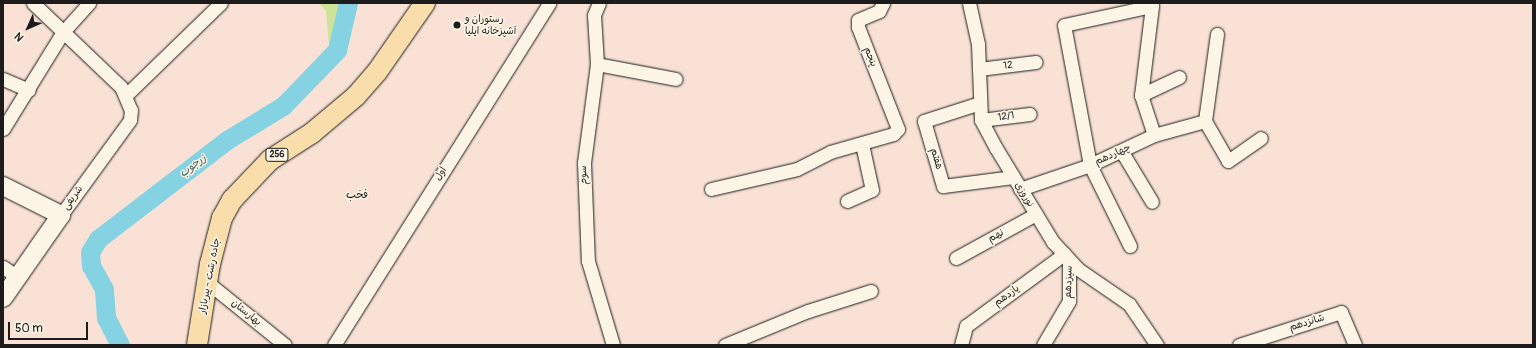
<!DOCTYPE html>
<meta charset="utf-8">
<style>
body{margin:0}
#map{position:relative;width:1536px;height:348px;overflow:hidden;background:#f9e2d5;font-family:Pangolin,"Playpen Sans Arabic",sans-serif}
div>[style]{position:absolute}
.green>*{inset:0;background:#cde398}
.river>*{height:19px;margin:-9.5px;padding:0 9.5px;transform-origin:9.5px;border-radius:9.5px;background:#84d2e2}
.roads{filter:drop-shadow(0 0 1px #1c1c1c) drop-shadow(0 0 1px #1c1c1c)}
.minor>*{height:13px;margin:-6.5px;padding:0 6.5px;transform-origin:6.5px;border-radius:6.5px;background:#fcf5e5}
.secondary>*{height:18px;margin:-9px;padding:0 9px;transform-origin:9px;border-radius:9px;background:#fcf5e5}
.primary>*{height:20px;margin:-10px;padding:0 10px;transform-origin:10px;border-radius:10px;background:#f9deab}
.dots>*{width:11px;height:11px;translate:-50% -50%;box-sizing:border-box;border:2px solid #fcf5e5;border-radius:50%}
span{translate:-50% -50%;white-space:nowrap;text-align:center;line-height:1.15;-webkit-text-stroke:3px #fcf5e5;paint-order:stroke}
.shield-label span{padding:1px 3px;background:#fcf5e5;border:1px solid;border-radius:3px;-webkit-text-stroke-width:0}
.shield-label{font-size:9px;color:#1c1c1c;font-weight:700}
.poi-label{font-size:10px;color:#1c1c1c}
.left{translate:0 -50%;text-align:left}
.street-label{font-size:10px;color:#1c1c1c}
.water-label{font-size:11px;color:#405c61;font-style:italic}
.neighbourhood-label{font-size:11px;color:#1c1c1c}
.frame{position:absolute;inset:0;border:4px solid #1c1c1c;pointer-events:none}
.north{position:absolute;left:8px;top:8px;width:40px;height:40px;-webkit-text-stroke:3px #fcf5e5;paint-order:stroke;rotate:225deg;font-size:11px;font-weight:700;line-height:16px;text-align:center;color:#1c1c1c}
.north::after{content:'';display:block;margin:auto;width:14px;height:18px;background:#1c1c1c;clip-path:polygon(50% 0,100% 100%,50% 72%,0 100%)}
.scale{position:absolute;left:8px;top:322px;width:80px;height:18px;box-sizing:border-box;border:2px solid #1c1c1c;border-top:0;padding-left:5px;font-size:12px;line-height:14px;white-space:nowrap;color:#1c1c1c;-webkit-text-stroke:3px #fcf5e5;paint-order:stroke}
</style>
<div id="map">
<div class="green">
<div style="clip-path:polygon(319px 3px,343px 3px,329px 44px,326px 11px)"></div>
</div>
<div class="river">
<div style="left:120px;top:345px;width:30px;rotate:-117deg"></div>
<div style="left:106px;top:318px;width:29px;rotate:-94deg"></div>
<div style="left:104px;top:289px;width:26px;rotate:-119deg"></div>
<div style="left:91px;top:266px;width:14px;rotate:-94deg"></div>
<div style="left:90px;top:252px;width:15px;rotate:-58deg"></div>
<div style="left:98px;top:239px;width:163px;rotate:-37.5deg"></div>
<div style="left:227px;top:140px;width:66px;rotate:-31.3deg"></div>
<div style="left:283px;top:106px;width:78px;rotate:-46deg"></div>
<div style="left:337px;top:50px;width:48px;rotate:-76.8deg"></div>
</div>
<div class="roads">
<div class="minor">
<div style="left:33px;top:3px;width:122px;rotate:43.7deg"></div>
<div style="left:121px;top:87px;width:25px;rotate:67deg"></div>
<div style="left:131px;top:110px;width:10px;rotate:96deg"></div>
<div style="left:130px;top:120px;width:117px;rotate:126deg"></div>
<div style="left:599px;top:3px;width:13px;rotate:113deg"></div>
<div style="left:594px;top:15px;width:49px;rotate:86.5deg"></div>
<div style="left:597px;top:64px;width:100px;rotate:97.5deg"></div>
<div style="left:584px;top:163px;width:98px;rotate:87.7deg"></div>
<div style="left:588px;top:261px;width:88px;rotate:73.4deg"></div>
<div style="left:969px;top:3px;width:42px;rotate:77.6deg"></div>
<div style="left:978px;top:44px;width:76px;rotate:87.7deg"></div>
<div style="left:981px;top:120px;width:32px;rotate:62deg"></div>
<div style="left:996px;top:148px;width:110px;rotate:58.8deg"></div>
<div style="left:1053px;top:242px;width:37px;rotate:47deg"></div>
<div style="left:1078px;top:269px;width:62px;rotate:34.5deg"></div>
<div style="left:1129px;top:304px;width:50px;rotate:55.7deg"></div>
<div style="left:1217px;top:34px;width:88px;rotate:97.9deg"></div>
<div style="left:1205px;top:121px;width:46px;rotate:60.1deg"></div>
<div style="left:1228px;top:161px;width:40px;rotate:-34.9deg"></div>
<div style="left:597px;top:64px;width:80px;rotate:10.8deg"></div>
<div style="left:979px;top:69px;width:57px;rotate:-7deg"></div>
<div style="left:3px;top:79px;width:28px;rotate:23deg"></div>
<div style="left:126px;top:95px;width:132px;rotate:-44.1deg"></div>
<div style="left:1141px;top:95px;width:42px;rotate:-25.3deg"></div>
<div style="left:980px;top:103px;width:59px;rotate:162.2deg"></div>
<div style="left:924px;top:121px;width:68px;rotate:73.7deg"></div>
<div style="left:943px;top:186px;width:71px;rotate:-7.3deg"></div>
<div style="left:981px;top:120px;width:49px;rotate:-7deg"></div>
<div style="left:3px;top:129px;width:114px;rotate:-58.3deg"></div>
<div style="left:63px;top:32px;width:39px;rotate:-48deg"></div>
<div style="left:1122px;top:152px;width:58px;rotate:59deg"></div>
<div style="left:711px;top:189px;width:88px;rotate:-13.1deg"></div>
<div style="left:797px;top:169px;width:37px;rotate:-27deg"></div>
<div style="left:830px;top:152px;width:66px;rotate:-15.9deg"></div>
<div style="left:893px;top:134px;width:7px;rotate:-45deg"></div>
<div style="left:898px;top:129px;width:110px;rotate:-111.4deg"></div>
<div style="left:858px;top:27px;width:7px;rotate:-90deg"></div>
<div style="left:858px;top:20px;width:23px;rotate:-23deg"></div>
<div style="left:879px;top:11px;width:9px;rotate:-63deg"></div>
<div style="left:1020px;top:189px;width:74px;rotate:-18.9deg"></div>
<div style="left:1090px;top:165px;width:71px;rotate:-25.1deg"></div>
<div style="left:1154px;top:135px;width:53px;rotate:-15.4deg"></div>
<div style="left:847px;top:201px;width:27px;rotate:-24deg"></div>
<div style="left:872px;top:190px;width:47px;rotate:-102.3deg"></div>
<div style="left:1130px;top:246px;width:90px;rotate:-116.3deg"></div>
<div style="left:1090px;top:165px;width:142px;rotate:-100.5deg"></div>
<div style="left:1064px;top:25px;width:90px;rotate:-12.2deg"></div>
<div style="left:1152px;top:6px;width:90px;rotate:97deg"></div>
<div style="left:1141px;top:95px;width:42px;rotate:72deg"></div>
<div style="left:956px;top:258px;width:91px;rotate:-28.8deg"></div>
<div style="left:3px;top:267px;width:18px;rotate:34deg"></div>
<div style="left:207px;top:282px;width:100px;rotate:38.9deg"></div>
<div style="left:334px;top:345px;width:404px;rotate:-57.8deg"></div>
<div style="left:725px;top:345px;width:90px;rotate:-22.3deg"></div>
<div style="left:808px;top:311px;width:66px;rotate:-17.6deg"></div>
<div style="left:961px;top:345px;width:20px;rotate:-75deg"></div>
<div style="left:966px;top:326px;width:122px;rotate:-36.3deg"></div>
<div style="left:1043px;top:345px;width:51px;rotate:-59.4deg"></div>
<div style="left:1069px;top:301px;width:41px;rotate:-90deg"></div>
<div style="left:1239px;top:345px;width:107px;rotate:-17.9deg"></div>
<div style="left:1341px;top:312px;width:36px;rotate:67deg"></div>
</div>
<div class="secondary">
<div style="left:3px;top:186px;width:65px;rotate:26.6deg"></div>
<div style="left:61px;top:215px;width:101px;rotate:124.9deg"></div>
</div>
<div class="primary">
<div style="left:197px;top:345px;width:82px;rotate:-80.9deg"></div>
<div style="left:210px;top:264px;width:48px;rotate:-75.4deg"></div>
<div style="left:222px;top:218px;width:21px;rotate:-61deg"></div>
<div style="left:232px;top:200px;width:55px;rotate:-46.5deg"></div>
<div style="left:270px;top:160px;width:50px;rotate:-32.7deg"></div>
<div style="left:312px;top:133px;width:57px;rotate:-40.1deg"></div>
<div style="left:356px;top:96px;width:32px;rotate:-49deg"></div>
<div style="left:377px;top:72px;width:84px;rotate:-55.2deg"></div>
</div>
</div>
<div class="dots">
<div style="left:457px;top:25px;background:#1c1c1c"></div>
</div>
<div class="shield-label">
<span style="left:277px;top:155px">256</span>
</div>
<div class="poi-label">
<span class="left" style="left:465px;top:25px">رستوران و<br>آشپزخانه ایلیا</span>
</div>
<div class="street-label">
<span style="left:870px;top:57px;rotate:68deg">پنجم</span>
<span style="left:1008px;top:66px;rotate:-7deg">12</span>
<span style="left:1006px;top:117px;rotate:-8deg">12/1</span>
<span style="left:1113px;top:155px;rotate:-24deg">چهاردهم</span>
<span style="left:936px;top:159px;rotate:74deg">هفتم</span>
<span style="left:441px;top:174px;rotate:-58deg">اول</span>
<span style="left:584px;top:175px;rotate:-92deg">سوم</span>
<span style="left:1024px;top:195px;rotate:58deg">نوروزی</span>
<span style="left:73px;top:198px;rotate:-54deg">شریفی</span>
<span style="left:996px;top:236px;rotate:-29deg">نهم</span>
<span style="left:210px;top:276px;rotate:-79deg">جاده رشت - پیربازار</span>
<span style="left:1069px;top:282px;rotate:-88deg">سیزدهم</span>
<span style="left:1007px;top:296px;rotate:-36deg">یازدهم</span>
<span style="left:246px;top:313px;rotate:39deg">بهارستان</span>
<span style="left:1307px;top:323px;rotate:-17deg">شانزدهم</span>
</div>
<div class="water-label">
<span style="left:193px;top:166px;rotate:-37deg">زرجوب</span>
</div>
<div class="neighbourhood-label">
<span style="left:357px;top:195px">فخب</span>
</div>
<div class="frame"></div>
<div class="north">N</div>
<div class="scale">50 m</div>
</div>
